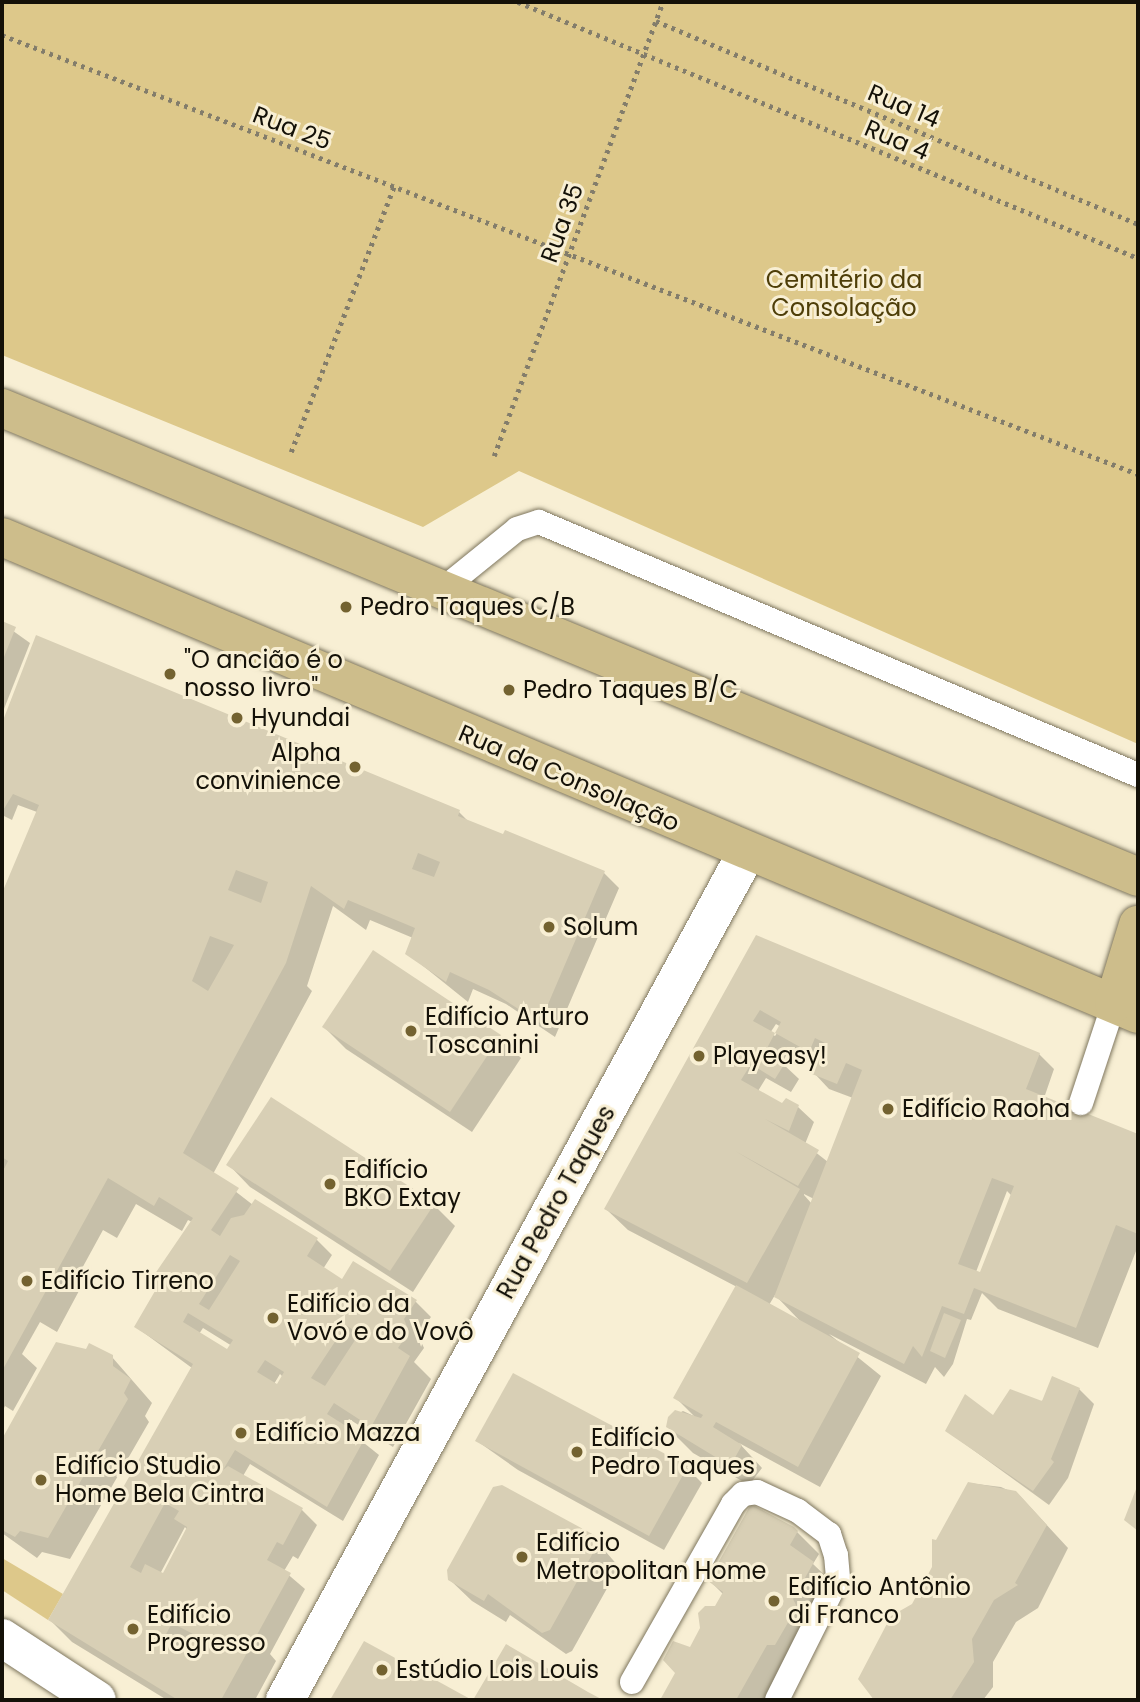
<!DOCTYPE html>
<meta charset="utf-8">
<style>
body{margin:0}
#map{position:relative;width:1140px;height:1702px;overflow:hidden;background:#f8efd4;font-family:Poppins,sans-serif}
div>[style]{position:absolute}
.green>*{inset:0;background:#ddc88a}
.shadow>*{inset:0;background:#0003}
.building>*{inset:0;background:#d8cfb5}
.path>*{height:4.5px;margin-top:-2.25px;transform-origin:0;background:repeating-linear-gradient(90deg,#837d6b 0 3.5px,transparent 0 8.5px)}
.roads{filter:drop-shadow(0 0 2px #7f775f) drop-shadow(0 0 2px #7f775f)}
.lane>*{height:24px;margin:-12px;padding:0 12px;transform-origin:12px;border-radius:12px;background:#fff}
.street>*{height:38px;margin:-19px;padding:0 19px;transform-origin:19px;border-radius:19px;background:#fff}
.primary>*{height:38px;margin:-19px;padding:0 19px;transform-origin:19px;border-radius:19px;background:#cdbd8b}
.dots>*{width:19px;height:19px;translate:-50% -50%;box-sizing:border-box;border:4px solid #f8efd4;border-radius:50%}
span{translate:-50% -50%;white-space:nowrap;text-align:center;line-height:1.15;-webkit-text-stroke:6px #f8efd4;paint-order:stroke}
.street-label{font-size:24px;color:#141108}
.park-label{font-size:24px;color:#4e3e08}
.poi-label{font-size:24px;color:#141108}
.left{translate:0 -50%;text-align:left}
.right{translate:-100% -50%;text-align:right}
.frame{position:absolute;inset:0;border:4px solid #141108;pointer-events:none}
</style>
<div id="map">
<div class="green">
<div style="clip-path:polygon(2px 2px,1138px 2px,1138px 744px,519px 471px,423px 527px,2px 355px)"></div>
<div style="clip-path:polygon(2px 1558px,63px 1594px,48px 1620px,2px 1590px)"></div>
</div>
<div class="shadow">
<div style="clip-path:polygon(2px 623px,30px 643px,2px 714px)"></div>
<div style="clip-path:polygon(evenodd,37px 638px,459px 812px,469px 822px,604px 873px,619px 888px,555px 1037px,506px 1004px,473px 989px,468px 1002px,407px 953px,413px 938px,370px 920px,366px 930px,333px 906px,307px 986px,312px 991px,213px 1174px,253px 1205px,256px 1201px,317px 1240px,332px 1255px,323px 1269px,342px 1281px,354px 1263px,416px 1302px,431px 1317px,418px 1335px,424px 1348px,414px 1362px,431px 1379px,393px 1447px,349px 1419px,344px 1427px,379px 1455px,343px 1521px,250px 1464px,243px 1476px,302px 1510px,317px 1525px,298px 1559px,293px 1556px,284px 1571px,305px 1589px,270px 1654px,276px 1661px,255px 1700px,167px 1700px,72px 1642px,50px 1620px,192px 1368px,136px 1327px,156px 1293px,149px 1286px,192px 1222px,188px 1220px,182px 1231px,136px 1204px,117px 1238px,103px 1230px,74px 1283px,80px 1289px,57px 1332px,40px 1322px,22px 1354px,37px 1368px,13px 1411px,5px 1406px,2px 1412px,2px 1176px,6px 1170px,2px 1167px,2px 898px,37px 812px,18px 805px,12px 820px,2px 815px,2px 727px,37px 638px,203px 1328px,232px 1346px,228px 1352px,199px 1334px,203px 1328px,37px 638px,280px 1374px,283px 1377px,277px 1386px,274px 1384px,280px 1374px,37px 638px,185px 1527px,187px 1530px,164px 1576px,160px 1574px,185px 1527px)"></div>
<div style="clip-path:polygon(evenodd,756px 937px,1039px 1054px,1054px 1069px,1044px 1098px,1138px 1136px,1138px 1246px,1098px 1348px,998px 1309px,982px 1293px,971px 1320px,967px 1319px,953px 1364px,944px 1377px,935px 1367px,926px 1384px,829px 1334px,881px 1376px,820px 1487px,739px 1443px,762px 1468px,749px 1485px,693px 1453px,671px 1431px,669px 1418px,683px 1411px,694px 1416px,676px 1398px,737px 1287px,628px 1230px,606px 1209px,756px 937px,776px 1024px,781px 1027px,775px 1036px,770px 1033px,776px 1024px,756px 937px,791px 1047px,818px 1062px,814px 1073px,829px 1089px,853px 1098px,828px 1162px,805px 1144px,814px 1122px,798px 1107px,783px 1106px,758px 1091px,766px 1078px,791px 1092px,799px 1079px,782px 1063px,791px 1047px,756px 937px,1007px 1191px,1012px 1196px,981px 1275px,976px 1272px,1007px 1191px,756px 937px,804px 1194px,814px 1199px,812px 1204px,804px 1195px,804px 1194px,756px 937px,775px 1295px,801px 1322px,769px 1305px,775px 1295px)"></div>
<div style="clip-path:polygon(324px 1027px,499px 1036px,521px 1058px,472px 1132px,346px 1049px)"></div>
<div style="clip-path:polygon(229px 1165px,433px 1204px,455px 1226px,413px 1292px,250px 1187px)"></div>
<div style="clip-path:polygon(57px 1344px,112px 1357px,152px 1403px,145px 1416px,149px 1422px,70px 1559px,42px 1552px,37px 1558px,2px 1533px,2px 1443px)"></div>
<div style="clip-path:polygon(1079px 1389px,1094px 1404px,1068px 1478px,1049px 1505px,947px 1431px)"></div>
<div style="clip-path:polygon(477px 1441px,687px 1468px,702px 1483px,664px 1550px,518px 1470px)"></div>
<div style="clip-path:polygon(969px 1483px,1001px 1487px,1020px 1496px,1068px 1548px,1038px 1608px,1016px 1622px,993px 1662px,993px 1687px,983px 1700px,879px 1700px,860px 1679px,913px 1605px,933px 1567px,937px 1542px)"></div>
<div style="clip-path:polygon(797px 1532px,819px 1554px,813px 1564px,835px 1585px,769px 1700px,662px 1700px,724px 1595px,710px 1581px)"></div>
<div style="clip-path:polygon(594px 1538px,619px 1567px,572px 1651px,566px 1654px,510px 1615px,506px 1622px,472px 1601px,449px 1579px)"></div>
<div style="clip-path:polygon(364px 1643px,469px 1700px,332px 1700px)"></div>
<div style="clip-path:polygon(507px 1647px,599px 1700px,475px 1700px)"></div>
</div>
<div class="building">
<div style="clip-path:polygon(2px 621px,16px 627px,2px 662px)"></div>
<div style="clip-path:polygon(evenodd,36px 635px,460px 810px,458px 816px,503px 834px,505px 830px,605px 871px,540px 1023px,489px 990px,450px 972px,446px 982px,405px 954px,415px 928px,348px 900px,344px 909px,311px 886px,286px 963px,183px 1153px,239px 1188px,211px 1230px,220px 1236px,231px 1218px,244px 1215px,255px 1199px,318px 1238px,307px 1256px,342px 1279px,353px 1261px,417px 1300px,404px 1319px,409px 1332px,398px 1348px,410px 1356px,371px 1427px,334px 1403px,327px 1414px,365px 1438px,327px 1507px,235px 1450px,223px 1470px,228px 1466px,303px 1508px,283px 1545px,277px 1542px,267px 1560px,291px 1573px,221px 1700px,178px 1700px,48px 1620px,193px 1364px,134px 1327px,155px 1291px,146px 1287px,193px 1218px,159px 1197px,154px 1206px,108px 1178px,2px 1371px,2px 1173px,8px 1161px,2px 1157px,2px 893px,39px 805px,13px 794px,2px 812px,2px 723px,36px 635px,418px 853px,440px 862px,434px 877px,412px 869px,418px 853px,36px 635px,236px 870px,268px 882px,261px 903px,228px 890px,236px 870px,36px 635px,210px 936px,234px 945px,208px 991px,192px 981px,210px 936px,36px 635px,230px 1255px,240px 1261px,209px 1310px,199px 1304px,230px 1255px,36px 635px,188px 1313px,233px 1340px,227px 1349px,183px 1322px,188px 1313px,36px 635px,346px 1325px,359px 1334px,325px 1386px,311px 1378px,346px 1325px,36px 635px,265px 1360px,284px 1372px,277px 1384px,257px 1372px,265px 1360px,36px 635px,165px 1503px,179px 1511px,174px 1519px,187px 1527px,163px 1573px,145px 1564px,141px 1573px,130px 1567px,165px 1503px,36px 635px,172px 1623px,193px 1634px,185px 1649px,164px 1638px,172px 1623px)"></div>
<div style="clip-path:polygon(evenodd,756px 935px,1040px 1053px,1026px 1089px,1138px 1134px,1138px 1234px,1116px 1225px,1076px 1328px,974px 1288px,964px 1314px,942px 1306px,922px 1357px,913px 1346px,904px 1364px,774px 1297px,862px 1070px,846px 1063px,837px 1084px,812px 1074px,825px 1043px,815px 1038px,809px 1052px,775px 1033px,781px 1022px,760px 1010px,753px 1021px,775px 1033px,765px 1052px,785px 1063px,775px 1079px,751px 1064px,741px 1080px,782px 1103px,786px 1098px,799px 1105px,789px 1131px,765px 1119px,819px 1150px,798px 1186px,735px 1151px,800px 1189px,747px 1283px,604px 1209px,756px 935px,992px 1178px,1014px 1186px,980px 1272px,958px 1264px,992px 1178px)"></div>
<div style="clip-path:polygon(373px 950px,501px 1035px,450px 1112px,322px 1027px)"></div>
<div style="clip-path:polygon(271px 1097px,435px 1203px,390px 1271px,226px 1165px)"></div>
<div style="clip-path:polygon(736px 1285px,860px 1353px,798px 1467px,716px 1422px,713px 1427px,742px 1445px,732px 1463px,727px 1464px,666px 1427px,668px 1417px,675px 1410px,701px 1418px,703px 1415px,673px 1398px)"></div>
<div style="clip-path:polygon(944px 1313px,961px 1320px,945px 1358px,930px 1351px)"></div>
<div style="clip-path:polygon(56px 1342px,86px 1349px,89px 1343px,113px 1355px,113px 1366px,131px 1379px,124px 1393px,128px 1399px,48px 1538px,20px 1531px,15px 1537px,2px 1530px,2px 1439px)"></div>
<div style="clip-path:polygon(513px 1373px,688px 1466px,649px 1536px,475px 1441px)"></div>
<div style="clip-path:polygon(1052px 1376px,1080px 1388px,1051px 1459px,1054px 1462px,1033px 1491px,945px 1431px,965px 1394px,993px 1415px,1010px 1389px,1042px 1401px)"></div>
<div style="clip-path:polygon(968px 1482px,1016px 1491px,1047px 1525px,1015px 1583px,1018px 1585px,994px 1600px,972px 1639px,974px 1662px,950px 1700px,874px 1700px,858px 1679px,891px 1616px,912px 1604px,932px 1567px,932px 1539px,936px 1540px)"></div>
<div style="clip-path:polygon(1138px 1484px,1138px 1531px,1124px 1520px)"></div>
<div style="clip-path:polygon(502px 1485px,596px 1536px,598px 1544px,550px 1630px,542px 1633px,488px 1594px,484px 1601px,448px 1580px,447px 1570px,493px 1487px)"></div>
<div style="clip-path:polygon(751px 1504px,794px 1527px,798px 1531px,790px 1545px,814px 1562px,793px 1599px,797px 1607px,775px 1645px,767px 1645px,736px 1700px,660px 1700px,675px 1673px,663px 1660px,673px 1641px,690px 1647px,700px 1628px,698px 1613px,705px 1606px,715px 1606px,723px 1592px,708px 1581px)"></div>
<div style="clip-path:polygon(364px 1641px,432px 1678px,472px 1700px,330px 1700px)"></div>
<div style="clip-path:polygon(506px 1644px,588px 1692px,603px 1700px,473px 1700px)"></div>
</div>
<div class="path">
<div style="left:518px;top:2px;width:671px;rotate:22.44deg"></div>
<div style="left:656px;top:21px;width:523px;rotate:22.84deg"></div>
<div style="left:2px;top:35px;width:1218px;rotate:21.13deg"></div>
<div style="left:291px;top:452px;width:285px;rotate:-68.8deg"></div>
<div style="left:494px;top:456px;width:484px;rotate:-69.6deg"></div>
</div>
<div class="roads">
<div class="lane">
<div style="left:443px;top:589px;width:95px;rotate:-39deg"></div>
<div style="left:517px;top:529px;width:23px;rotate:-18deg"></div>
<div style="left:539px;top:522px;width:650px;rotate:22.9deg"></div>
<div style="left:1081px;top:1103px;width:105px;rotate:-71.7deg"></div>
<div style="left:632px;top:1682px;width:205px;rotate:-60.4deg"></div>
<div style="left:733px;top:1504px;width:14px;rotate:-45deg"></div>
<div style="left:743px;top:1494px;width:14px;rotate:-8deg"></div>
<div style="left:757px;top:1492px;width:45px;rotate:24.9deg"></div>
<div style="left:798px;top:1511px;width:39px;rotate:37deg"></div>
<div style="left:829px;top:1534px;width:22px;rotate:72deg"></div>
<div style="left:836px;top:1555px;width:23px;rotate:85deg"></div>
<div style="left:838px;top:1578px;width:136px;rotate:116.6deg"></div>
</div>
<div class="street">
<div style="left:2px;top:1638px;width:113px;rotate:33.1deg"></div>
<div style="left:285px;top:1700px;width:966px;rotate:-61.42deg"></div>
</div>
<div class="primary">
<div style="left:2px;top:408px;width:1229px;rotate:22.43deg"></div>
<div style="left:2px;top:537px;width:1232px;rotate:22.78deg"></div>
<div style="left:1114px;top:1003px;width:82px;rotate:-72.9deg"></div>
</div>
</div>
<div class="dots">
<div style="left:346px;top:607px;background:#736230"></div>
<div style="left:170px;top:674px;background:#736230"></div>
<div style="left:509px;top:690px;background:#736230"></div>
<div style="left:237px;top:718px;background:#736230"></div>
<div style="left:355px;top:767px;background:#736230"></div>
<div style="left:549px;top:927px;background:#736230"></div>
<div style="left:411px;top:1031px;background:#736230"></div>
<div style="left:699px;top:1056px;background:#736230"></div>
<div style="left:888px;top:1109px;background:#736230"></div>
<div style="left:330px;top:1184px;background:#736230"></div>
<div style="left:27px;top:1281px;background:#736230"></div>
<div style="left:273px;top:1318px;background:#736230"></div>
<div style="left:241px;top:1433px;background:#736230"></div>
<div style="left:577px;top:1452px;background:#736230"></div>
<div style="left:41px;top:1480px;background:#736230"></div>
<div style="left:522px;top:1557px;background:#736230"></div>
<div style="left:774px;top:1601px;background:#736230"></div>
<div style="left:133px;top:1629px;background:#736230"></div>
<div style="left:382px;top:1670px;background:#736230"></div>
</div>
<div class="street-label">
<span style="left:904px;top:106px;rotate:23deg">Rua 14</span>
<span style="left:292px;top:128px;rotate:21deg">Rua 25</span>
<span style="left:897px;top:140px;rotate:23deg">Rua 4</span>
<span style="left:562px;top:223px;rotate:-70deg">Rua 35</span>
<span style="left:569px;top:778px;rotate:23deg">Rua da Consolação</span>
<span style="left:556px;top:1202px;rotate:-61deg">Rua Pedro Taques</span>
</div>
<div class="park-label">
<span style="left:844px;top:294px">Cemitério da<br>Consolação</span>
</div>
<div class="poi-label">
<span class="left" style="left:360px;top:607px">Pedro Taques C/B</span>
<span class="left" style="left:184px;top:674px">"O ancião é o<br>nosso livro"</span>
<span class="left" style="left:523px;top:690px">Pedro Taques B/C</span>
<span class="left" style="left:251px;top:718px">Hyundai</span>
<span class="right" style="left:341px;top:767px">Alpha<br>convinience</span>
<span class="left" style="left:563px;top:927px">Solum</span>
<span class="left" style="left:425px;top:1031px">Edifício Arturo<br>Toscanini</span>
<span class="left" style="left:713px;top:1056px">Playeasy!</span>
<span class="left" style="left:902px;top:1109px">Edifício Raoha</span>
<span class="left" style="left:344px;top:1184px">Edifício<br>BKO Extay</span>
<span class="left" style="left:41px;top:1281px">Edifício Tirreno</span>
<span class="left" style="left:287px;top:1318px">Edifício da<br>Vovó e do Vovô</span>
<span class="left" style="left:255px;top:1433px">Edifício Mazza</span>
<span class="left" style="left:591px;top:1452px">Edifício<br>Pedro Taques</span>
<span class="left" style="left:55px;top:1480px">Edifício Studio<br>Home Bela Cintra</span>
<span class="left" style="left:536px;top:1557px">Edifício<br>Metropolitan Home</span>
<span class="left" style="left:788px;top:1601px">Edifício Antônio<br>di Franco</span>
<span class="left" style="left:147px;top:1629px">Edifício<br>Progresso</span>
<span class="left" style="left:396px;top:1670px">Estúdio Lois Louis</span>
</div>
<div class="frame"></div>
</div>
